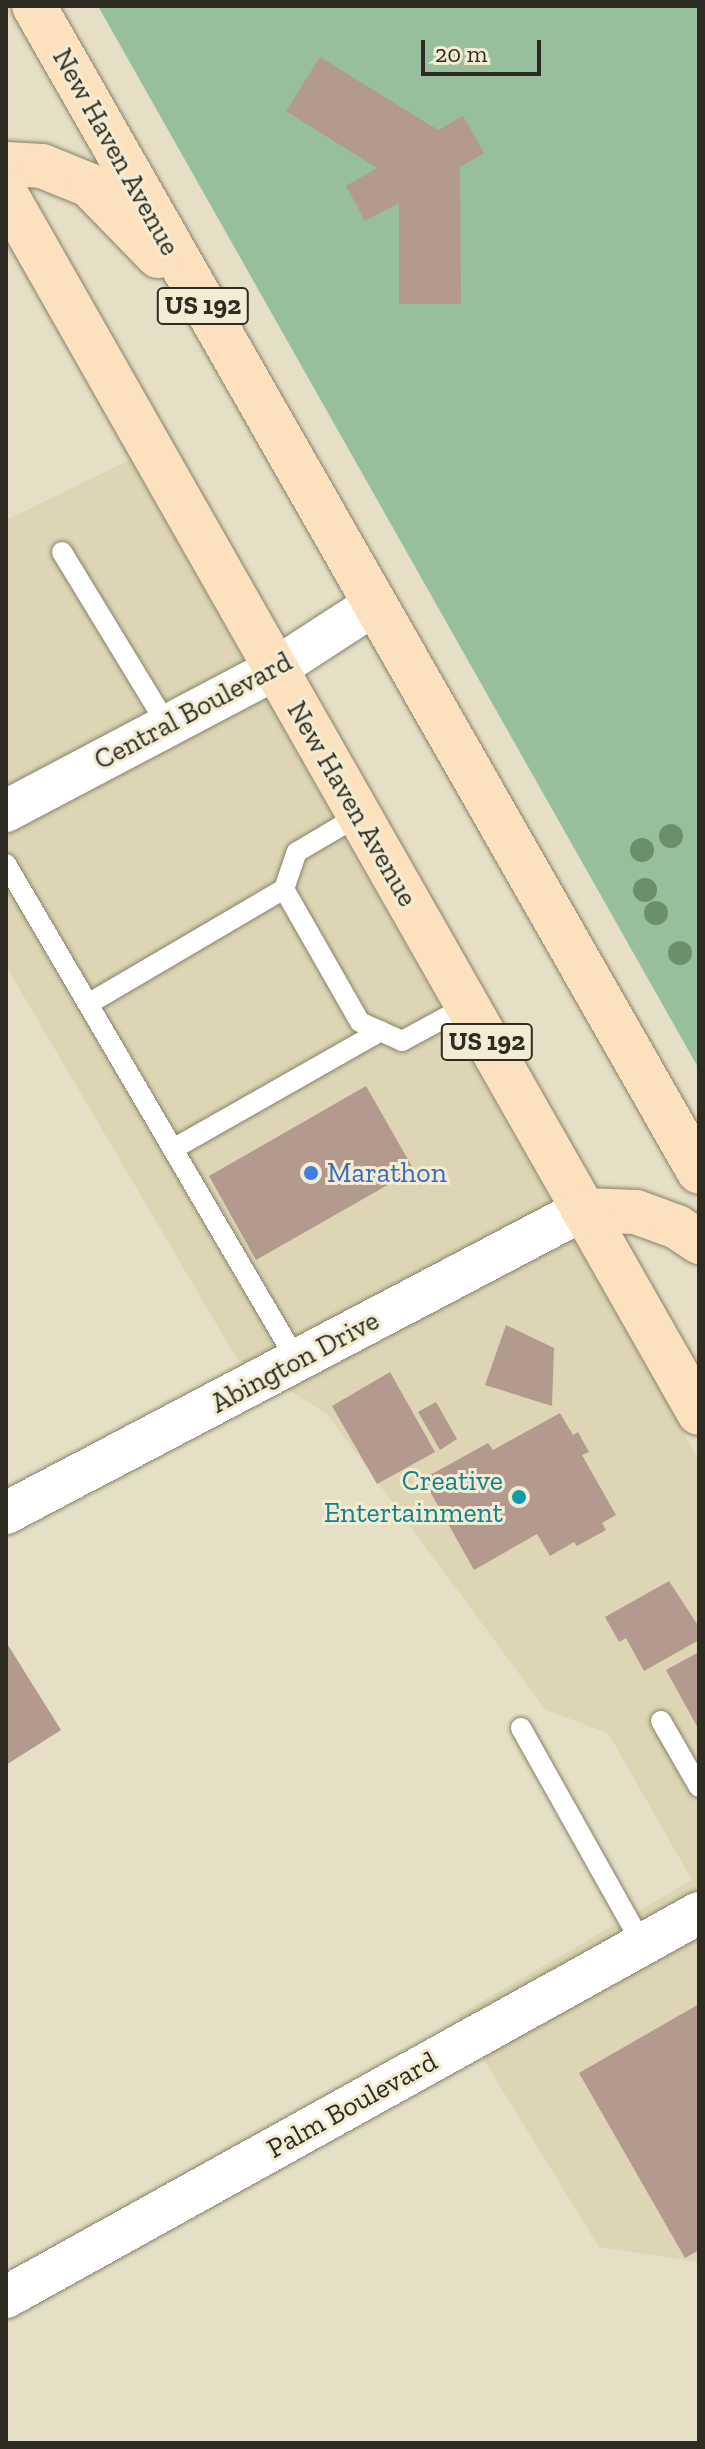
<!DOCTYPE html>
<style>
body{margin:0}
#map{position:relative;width:705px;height:2449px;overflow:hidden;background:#e5dfc5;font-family:"Zilla Slab",serif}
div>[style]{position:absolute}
.built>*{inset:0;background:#ddd5b4}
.green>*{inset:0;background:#97bf9c}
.building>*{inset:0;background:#b3998e}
.roads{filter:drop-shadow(0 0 2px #87816a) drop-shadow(0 0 2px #87816a)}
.lane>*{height:20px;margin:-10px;padding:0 10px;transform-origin:10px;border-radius:10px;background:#fff}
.street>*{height:42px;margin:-21px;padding:0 21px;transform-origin:21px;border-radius:21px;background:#fff}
.primary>*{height:44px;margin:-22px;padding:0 22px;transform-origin:22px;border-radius:22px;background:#fce1be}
.trees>*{width:24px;height:24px;margin:-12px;border-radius:50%;background:#6b8f69}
.dots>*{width:22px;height:22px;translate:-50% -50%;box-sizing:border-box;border:4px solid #f3ecd2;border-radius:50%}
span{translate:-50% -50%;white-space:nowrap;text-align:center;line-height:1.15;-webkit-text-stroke:6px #f3ecd2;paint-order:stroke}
.shield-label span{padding:2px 6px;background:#f3ecd2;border:2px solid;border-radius:6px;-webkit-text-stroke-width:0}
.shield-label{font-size:26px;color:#2e2c22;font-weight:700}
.street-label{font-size:28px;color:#2e2c22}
.shop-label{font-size:28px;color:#366cbe}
.left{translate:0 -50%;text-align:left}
.culture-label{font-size:28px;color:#0d838f}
.right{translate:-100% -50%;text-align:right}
.frame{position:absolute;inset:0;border:8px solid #2e2c22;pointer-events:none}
.scale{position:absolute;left:421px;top:40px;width:120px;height:36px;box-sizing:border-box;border:4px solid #2e2c22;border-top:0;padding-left:10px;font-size:24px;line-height:28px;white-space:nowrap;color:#2e2c22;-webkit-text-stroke:6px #f3ecd2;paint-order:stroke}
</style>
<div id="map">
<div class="built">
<div style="clip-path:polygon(130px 460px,552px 1204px,245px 1364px,237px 1359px,6px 966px,6px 520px)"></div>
<div style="clip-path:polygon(573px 1240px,699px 1460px,699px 1889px,460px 2021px,457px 2016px,692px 1880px,608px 1733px,546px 1710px,327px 1414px,287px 1389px)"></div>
<div style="clip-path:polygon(699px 1936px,699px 2262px,599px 2247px,482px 2057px)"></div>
</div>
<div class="green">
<div style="clip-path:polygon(98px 6px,699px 6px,699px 1069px)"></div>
</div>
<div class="building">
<div style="clip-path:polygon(320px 57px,438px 130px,463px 116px,484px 153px,460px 167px,461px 304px,399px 304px,399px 203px,365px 221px,346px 186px,377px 168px,286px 111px)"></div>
<div style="clip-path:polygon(366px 1086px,414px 1170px,256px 1260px,209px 1176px)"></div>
<div style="clip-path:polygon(506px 1325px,554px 1348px,552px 1406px,485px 1385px)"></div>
<div style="clip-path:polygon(390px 1372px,435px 1452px,377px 1484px,332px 1406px)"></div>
<div style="clip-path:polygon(436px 1402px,457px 1439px,440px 1450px,418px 1412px)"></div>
<div style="clip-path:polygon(560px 1413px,573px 1435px,578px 1432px,589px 1452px,582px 1455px,616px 1515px,602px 1523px,606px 1530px,577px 1546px,574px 1542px,550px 1556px,537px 1534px,474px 1570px,423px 1479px,488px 1443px,493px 1450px)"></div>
<div style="clip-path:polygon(669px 1581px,699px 1627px,699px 1640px,644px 1671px,626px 1638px,619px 1642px,605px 1617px)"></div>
<div style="clip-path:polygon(6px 1642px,61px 1730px,6px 1765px)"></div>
<div style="clip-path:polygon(699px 1652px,699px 1730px,666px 1670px)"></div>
<div style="clip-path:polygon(699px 2004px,699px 2250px,685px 2258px,579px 2073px)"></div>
</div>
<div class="roads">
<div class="lane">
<div style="left:62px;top:552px;width:204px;rotate:58.7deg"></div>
<div style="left:6px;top:864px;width:576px;rotate:59.65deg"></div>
<div style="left:284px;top:889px;width:153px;rotate:60.3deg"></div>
<div style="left:360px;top:1022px;width:46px;rotate:24.3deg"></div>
<div style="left:402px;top:1041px;width:74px;rotate:-28.3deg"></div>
<div style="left:88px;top:1004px;width:227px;rotate:-30.4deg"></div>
<div style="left:284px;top:889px;width:39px;rotate:-71deg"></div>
<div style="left:297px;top:852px;width:71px;rotate:-30.5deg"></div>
<div style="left:173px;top:1149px;width:239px;rotate:-29.6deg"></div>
<div style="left:661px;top:1721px;width:76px;rotate:60.1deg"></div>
<div style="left:521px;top:1728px;width:248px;rotate:60.7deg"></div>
</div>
<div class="street">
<div style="left:6px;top:811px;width:304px;rotate:-27.8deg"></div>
<div style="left:275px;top:669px;width:119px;rotate:-33deg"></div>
<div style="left:6px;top:1513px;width:652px;rotate:-27.71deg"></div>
<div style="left:6px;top:2297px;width:792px;rotate:-28.99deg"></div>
</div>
<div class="primary">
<div style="left:34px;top:6px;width:1342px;rotate:60.3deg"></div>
<div style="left:6px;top:164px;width:36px;rotate:3deg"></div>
<div style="left:42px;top:166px;width:51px;rotate:22deg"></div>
<div style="left:89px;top:185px;width:99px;rotate:45.8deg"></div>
<div style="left:6px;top:194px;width:1402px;rotate:60.38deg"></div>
<div style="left:583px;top:1210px;width:53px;rotate:2.2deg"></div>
<div style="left:636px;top:1212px;width:44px;rotate:20.1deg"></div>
<div style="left:677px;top:1227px;width:27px;rotate:34deg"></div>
</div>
</div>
<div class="trees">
<div style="left:671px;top:836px"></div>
<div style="left:642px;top:850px"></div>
<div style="left:645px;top:890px"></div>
<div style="left:656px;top:913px"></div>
<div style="left:680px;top:953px"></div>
</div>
<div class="dots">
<div style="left:311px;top:1173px;background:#3f7fe0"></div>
<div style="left:519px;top:1497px;background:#0f9aa8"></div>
</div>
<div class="shield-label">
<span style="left:203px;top:306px">US 192</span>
<span style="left:487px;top:1042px">US 192</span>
</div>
<div class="street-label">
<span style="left:116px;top:152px;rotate:61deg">New Haven Avenue</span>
<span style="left:193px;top:711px;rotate:-28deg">Central Boulevard</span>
<span style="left:352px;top:804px;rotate:60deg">New Haven Avenue</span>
<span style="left:295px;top:1362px;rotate:-28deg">Abington Drive</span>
<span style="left:352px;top:2105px;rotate:-29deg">Palm Boulevard</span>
</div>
<div class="shop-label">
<span class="left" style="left:327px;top:1173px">Marathon</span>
</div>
<div class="culture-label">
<span class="right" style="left:503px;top:1497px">Creative<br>Entertainment</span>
</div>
<div class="frame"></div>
<div class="scale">20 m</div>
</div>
